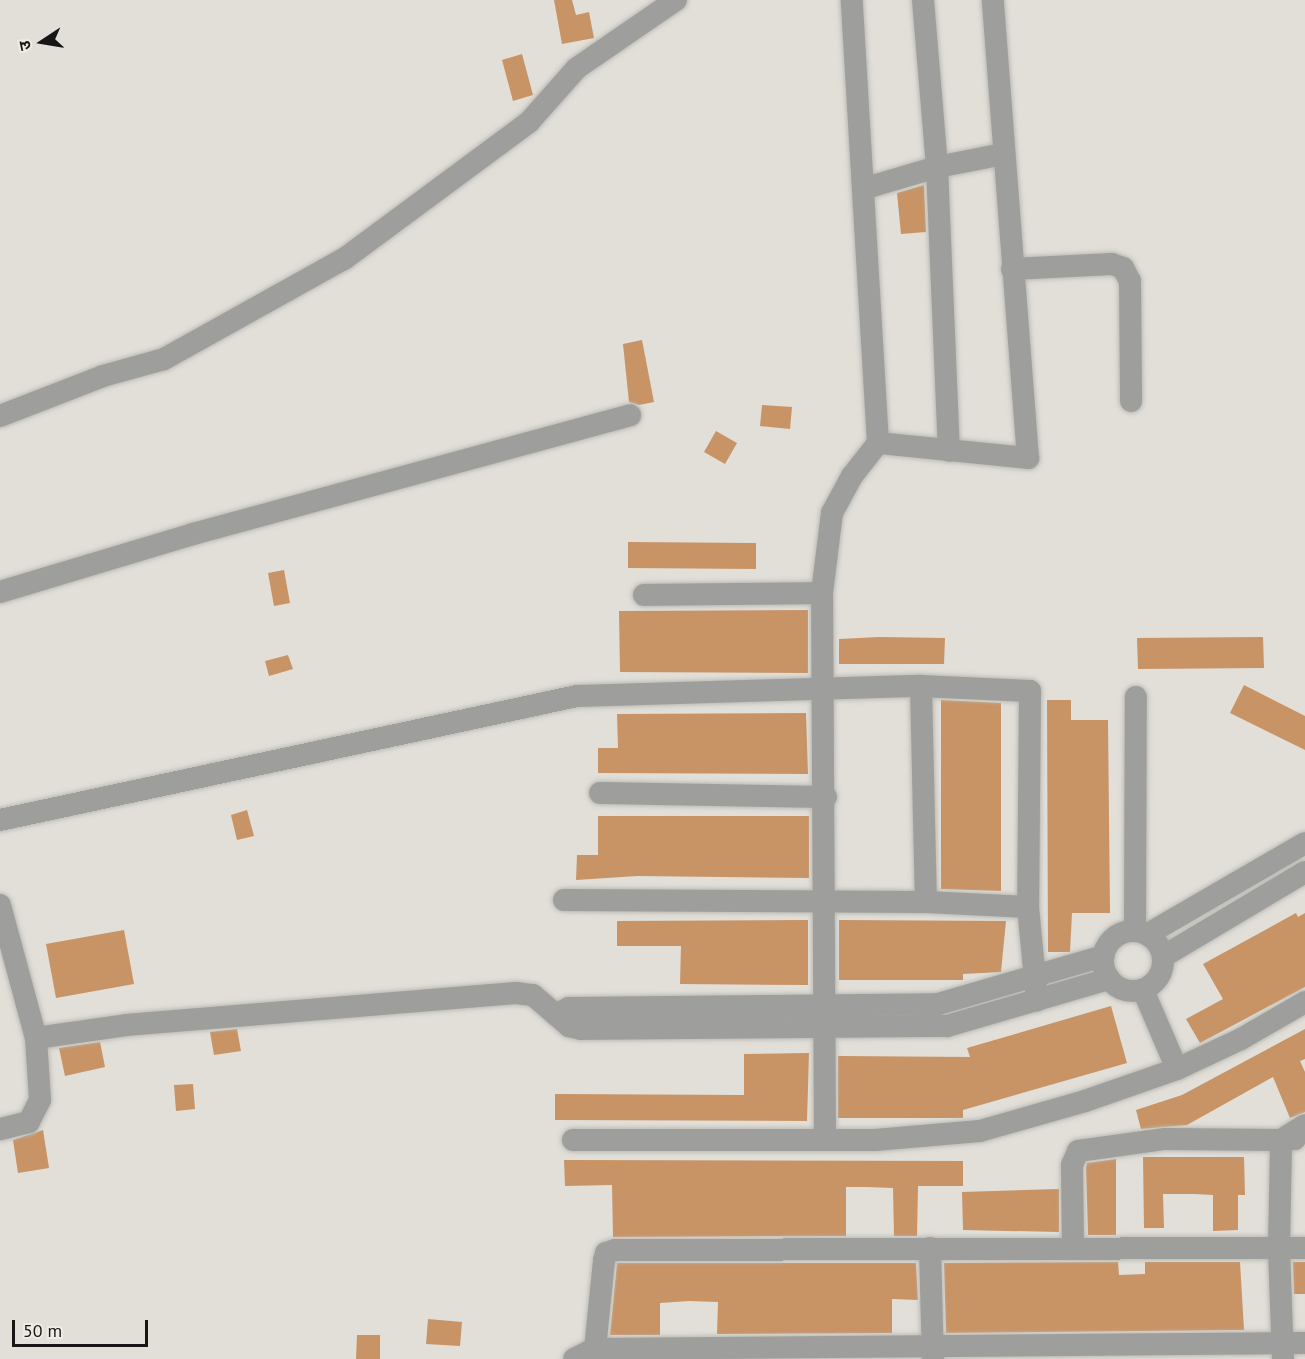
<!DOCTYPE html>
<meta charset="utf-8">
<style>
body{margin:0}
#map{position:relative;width:1305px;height:1359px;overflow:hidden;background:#e1dfd8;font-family:"PT Sans","Noto Sans Devanagari",sans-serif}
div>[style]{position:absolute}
.building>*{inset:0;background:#c89365}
.roads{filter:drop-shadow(0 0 2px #bdbbb5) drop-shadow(0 0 2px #bdbbb5)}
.minor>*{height:22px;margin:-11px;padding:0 11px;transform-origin:11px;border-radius:11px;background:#9e9f9c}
.minor>.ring{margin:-11px;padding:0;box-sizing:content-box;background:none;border:22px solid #9e9f9c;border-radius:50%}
span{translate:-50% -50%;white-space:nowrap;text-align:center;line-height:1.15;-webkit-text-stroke:4.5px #eeece5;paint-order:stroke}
.north{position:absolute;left:12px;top:12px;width:60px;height:60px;-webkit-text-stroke:4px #eeece5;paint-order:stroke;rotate:258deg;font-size:16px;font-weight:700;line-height:24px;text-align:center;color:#171614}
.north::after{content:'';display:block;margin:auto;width:21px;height:27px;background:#171614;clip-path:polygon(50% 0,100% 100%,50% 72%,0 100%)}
.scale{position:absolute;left:12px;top:1320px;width:136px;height:27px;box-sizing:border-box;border:3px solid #171614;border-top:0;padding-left:8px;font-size:18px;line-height:21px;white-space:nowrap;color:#171614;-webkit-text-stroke:4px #eeece5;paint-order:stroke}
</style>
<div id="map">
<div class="building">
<div style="clip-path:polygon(554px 0,572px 0,576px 15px,589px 12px,594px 38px,562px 44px)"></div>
<div style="clip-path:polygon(522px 54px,533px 95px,513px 101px,502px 60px)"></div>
<div style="clip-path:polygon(924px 185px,926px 232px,901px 234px,897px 193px)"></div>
<div style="clip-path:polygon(642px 340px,654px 402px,639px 405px,629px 402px,623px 344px)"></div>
<div style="clip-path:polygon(762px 405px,792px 407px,790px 429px,760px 426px)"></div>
<div style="clip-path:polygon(716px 431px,737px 443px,725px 464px,704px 452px)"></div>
<div style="clip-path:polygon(628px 542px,756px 543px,756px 569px,628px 568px)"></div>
<div style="clip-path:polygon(284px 570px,290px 603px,274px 606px,268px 573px)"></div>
<div style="clip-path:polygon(808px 610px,808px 673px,620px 672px,619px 611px)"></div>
<div style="clip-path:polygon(879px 637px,945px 638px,944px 664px,839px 664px,839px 639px)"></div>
<div style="clip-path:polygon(1263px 637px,1264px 668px,1138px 669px,1137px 638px)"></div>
<div style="clip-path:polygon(288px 655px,293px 669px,269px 676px,265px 661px)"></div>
<div style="clip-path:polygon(1244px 685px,1305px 716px,1305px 750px,1230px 713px)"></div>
<div style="clip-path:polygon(941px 700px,1001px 703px,1001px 891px,941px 889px)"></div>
<div style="clip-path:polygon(1047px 700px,1071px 700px,1071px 720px,1108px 720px,1110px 913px,1072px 913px,1070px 952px,1048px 952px)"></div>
<div style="clip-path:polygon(806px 713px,808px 774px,598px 773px,598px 748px,618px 748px,617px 714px)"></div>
<div style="clip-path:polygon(247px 810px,254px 836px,237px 840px,231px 815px)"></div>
<div style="clip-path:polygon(598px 816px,809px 816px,809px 878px,637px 876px,576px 880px,577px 855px,598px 855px)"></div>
<div style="clip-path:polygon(1296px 913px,1298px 917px,1305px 913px,1305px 987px,1200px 1043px,1186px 1019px,1223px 999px,1203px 964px)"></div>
<div style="clip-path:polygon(808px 920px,808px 985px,680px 984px,681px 946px,617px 946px,617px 921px)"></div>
<div style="clip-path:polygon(839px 920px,1006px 921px,1001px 972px,963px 974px,963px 980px,839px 980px)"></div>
<div style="clip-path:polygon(124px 930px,134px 984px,56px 998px,46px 944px)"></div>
<div style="clip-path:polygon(1111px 1006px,1127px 1063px,963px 1110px,963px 1118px,838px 1118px,838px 1056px,970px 1057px,967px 1048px)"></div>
<div style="clip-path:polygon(237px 1029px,241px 1051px,214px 1055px,210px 1032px)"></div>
<div style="clip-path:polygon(1305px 1029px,1305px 1059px,1300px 1061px,1305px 1072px,1305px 1112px,1290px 1118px,1273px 1077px,1187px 1125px,1141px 1129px,1136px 1110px,1182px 1095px)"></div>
<div style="clip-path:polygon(100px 1042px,105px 1067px,65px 1076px,59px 1048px)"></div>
<div style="clip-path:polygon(809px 1053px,807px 1121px,555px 1120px,555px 1094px,744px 1095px,744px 1054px)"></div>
<div style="clip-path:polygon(193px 1084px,195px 1109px,176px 1111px,174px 1085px)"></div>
<div style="clip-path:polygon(43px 1130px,49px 1168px,18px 1173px,13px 1140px)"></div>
<div style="clip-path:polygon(1143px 1157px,1244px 1157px,1245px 1195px,1238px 1195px,1238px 1230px,1213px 1231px,1213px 1195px,1195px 1194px,1163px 1194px,1164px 1228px,1144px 1228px)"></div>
<div style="clip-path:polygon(1116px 1159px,1116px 1235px,1088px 1235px,1086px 1168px,1087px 1163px)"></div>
<div style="clip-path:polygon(564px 1160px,963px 1161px,963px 1186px,918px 1186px,917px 1236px,894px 1236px,893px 1188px,867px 1187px,846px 1187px,846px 1236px,613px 1237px,612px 1185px,565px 1186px)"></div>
<div style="clip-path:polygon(1059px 1189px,1059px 1232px,963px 1230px,962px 1192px)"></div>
<div style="clip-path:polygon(1118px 1262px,1119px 1275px,1145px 1274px,1145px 1262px,1240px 1262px,1244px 1330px,946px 1333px,944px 1263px)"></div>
<div style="clip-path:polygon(1293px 1262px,1305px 1262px,1305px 1294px,1294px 1294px)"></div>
<div style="clip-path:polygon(617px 1263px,916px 1263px,918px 1300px,892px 1299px,892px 1333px,717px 1334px,718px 1302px,689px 1301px,660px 1303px,660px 1335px,610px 1335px)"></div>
<div style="clip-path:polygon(428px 1319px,462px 1322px,460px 1346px,426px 1344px)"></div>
<div style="clip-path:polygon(357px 1335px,380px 1335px,380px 1359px,356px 1359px)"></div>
</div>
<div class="roads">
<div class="minor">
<div style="left:923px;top:0;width:168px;rotate:85.2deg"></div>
<div style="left:937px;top:167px;width:284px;rotate:87.6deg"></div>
<div style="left:866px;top:188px;width:74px;rotate:-16.5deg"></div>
<div style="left:937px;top:167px;width:67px;rotate:-11.1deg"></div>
<div style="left:1012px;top:269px;width:100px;rotate:-2.9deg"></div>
<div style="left:1112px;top:264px;width:12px;rotate:20deg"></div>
<div style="left:1123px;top:268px;width:15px;rotate:62deg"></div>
<div style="left:1130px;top:281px;width:120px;rotate:89.5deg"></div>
<div style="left:0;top:416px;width:110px;rotate:-21.2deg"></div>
<div style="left:103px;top:376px;width:63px;rotate:-15.6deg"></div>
<div style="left:164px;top:359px;width:206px;rotate:-29.1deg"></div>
<div style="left:344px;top:259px;width:230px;rotate:-36.5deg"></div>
<div style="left:529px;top:122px;width:72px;rotate:-48.4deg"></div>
<div style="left:577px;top:68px;width:120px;rotate:-34.5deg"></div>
<div style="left:878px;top:443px;width:151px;rotate:5.7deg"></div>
<div style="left:1028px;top:458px;width:459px;rotate:-94.4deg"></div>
<div style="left:0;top:592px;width:202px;rotate:-16.7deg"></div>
<div style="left:193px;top:534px;width:453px;rotate:-15.2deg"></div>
<div style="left:644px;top:595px;width:178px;rotate:-0.6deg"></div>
<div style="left:921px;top:686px;width:216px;rotate:88.7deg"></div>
<div style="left:600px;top:793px;width:226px;rotate:1deg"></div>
<div style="left:0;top:820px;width:590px;rotate:-12.13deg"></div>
<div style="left:577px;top:696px;width:344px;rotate:-1.7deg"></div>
<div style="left:921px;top:686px;width:109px;rotate:2.6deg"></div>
<div style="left:1030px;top:691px;width:216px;rotate:90.5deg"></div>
<div style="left:1028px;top:907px;width:94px;rotate:84.5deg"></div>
<div style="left:564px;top:900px;width:362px;rotate:0.3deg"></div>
<div style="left:926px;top:902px;width:102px;rotate:2.8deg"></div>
<div style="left:0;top:905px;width:138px;rotate:74.9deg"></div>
<div style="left:36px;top:1038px;width:62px;rotate:86.3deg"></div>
<div style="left:40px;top:1100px;width:25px;rotate:117deg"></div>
<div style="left:29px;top:1122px;width:30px;rotate:166deg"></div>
<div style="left:1135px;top:930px;width:233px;rotate:-89.8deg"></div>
<div class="ring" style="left:1103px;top:931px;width:38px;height:38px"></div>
<div style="left:1148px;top:934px;width:181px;rotate:-30.1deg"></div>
<div style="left:1164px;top:956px;width:164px;rotate:-30.8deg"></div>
<div style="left:1143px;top:990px;width:86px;rotate:66.7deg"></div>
<div style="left:557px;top:1014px;width:13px;rotate:-27deg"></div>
<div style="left:569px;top:1008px;width:369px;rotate:-0.6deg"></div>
<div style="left:938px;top:1004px;width:172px;rotate:-16.2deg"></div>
<div style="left:36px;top:1038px;width:91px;rotate:-8.2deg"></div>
<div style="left:126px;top:1025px;width:391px;rotate:-4.7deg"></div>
<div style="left:516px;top:993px;width:17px;rotate:7deg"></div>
<div style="left:533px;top:995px;width:48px;rotate:40.7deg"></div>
<div style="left:569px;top:1026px;width:12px;rotate:14deg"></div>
<div style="left:581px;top:1029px;width:366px;rotate:-0.5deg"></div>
<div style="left:947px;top:1026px;width:169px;rotate:-16.2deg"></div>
<div style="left:825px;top:1139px;width:546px;rotate:-90.31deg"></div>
<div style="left:822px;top:593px;width:81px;rotate:-82.9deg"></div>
<div style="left:832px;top:513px;width:42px;rotate:-61.6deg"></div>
<div style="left:852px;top:476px;width:42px;rotate:-51.8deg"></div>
<div style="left:878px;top:443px;width:444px;rotate:-93.4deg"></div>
<div style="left:573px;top:1140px;width:302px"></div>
<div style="left:875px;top:1140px;width:105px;rotate:-4.9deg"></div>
<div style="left:980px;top:1131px;width:109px;rotate:-15.9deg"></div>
<div style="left:1085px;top:1101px;width:97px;rotate:-19.2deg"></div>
<div style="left:1177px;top:1069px;width:71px;rotate:-25.1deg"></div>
<div style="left:1241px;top:1039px;width:74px;rotate:-30deg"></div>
<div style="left:930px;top:1248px;width:111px;rotate:88.5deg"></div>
<div style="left:1073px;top:1248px;width:83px;rotate:-90.7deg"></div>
<div style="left:1072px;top:1165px;width:15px;rotate:-67deg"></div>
<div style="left:1078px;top:1151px;width:88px;rotate:-7.9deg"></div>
<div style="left:1165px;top:1139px;width:116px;rotate:0.5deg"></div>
<div style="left:1281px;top:1140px;width:28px;rotate:-32deg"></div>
<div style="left:574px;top:1359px;width:22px;rotate:-27deg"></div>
<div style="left:594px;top:1349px;width:711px;rotate:-0.48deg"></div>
<div style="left:594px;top:1359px;width:99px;rotate:-84.2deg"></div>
<div style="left:604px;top:1261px;width:8px;rotate:-76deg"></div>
<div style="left:606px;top:1253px;width:9px;rotate:-18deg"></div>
<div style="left:615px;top:1250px;width:690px;rotate:-0.17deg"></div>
<div style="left:1283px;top:1359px;width:111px;rotate:-92.1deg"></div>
<div style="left:1279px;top:1248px;width:108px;rotate:-88.9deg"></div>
<div style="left:1281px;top:1140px;width:14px;rotate:-4deg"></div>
</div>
</div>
<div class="north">उ</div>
<div class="scale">50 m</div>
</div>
